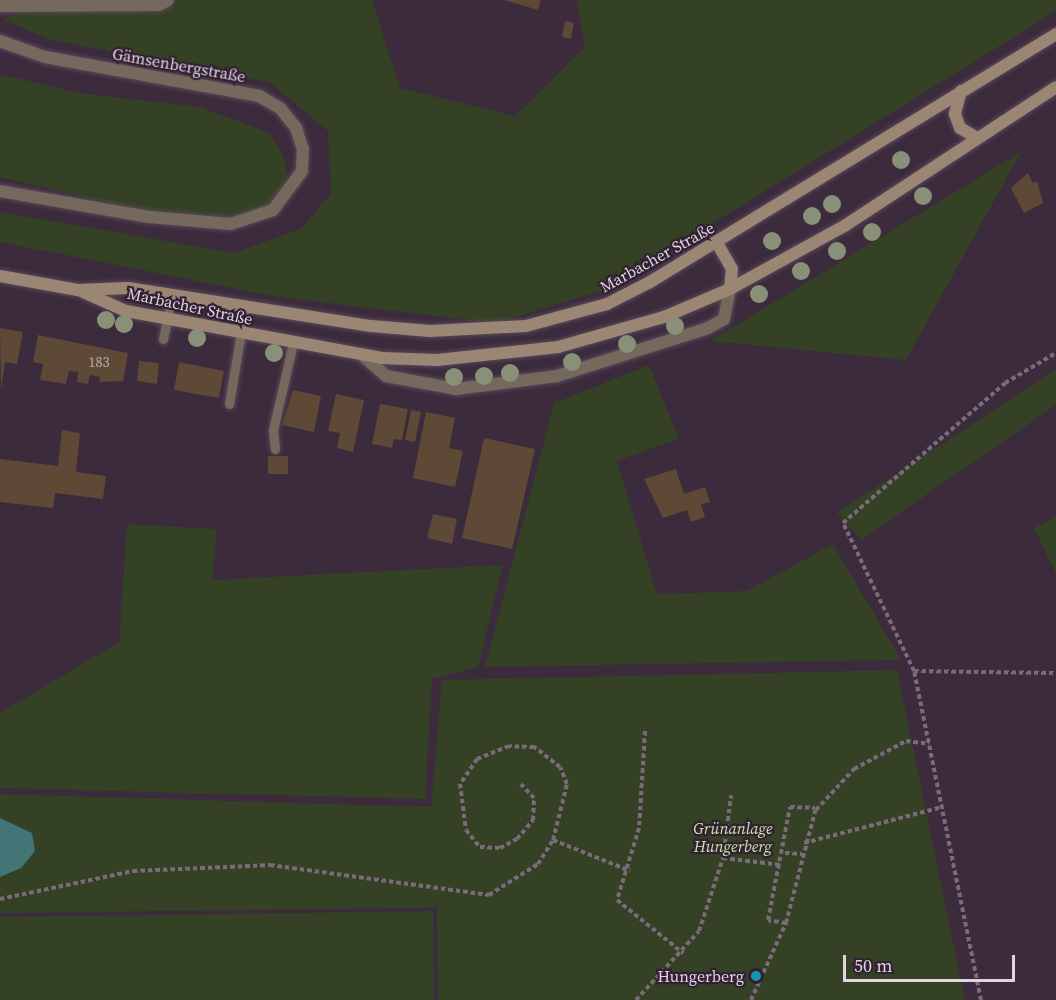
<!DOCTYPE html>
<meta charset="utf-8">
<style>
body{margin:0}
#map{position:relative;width:1056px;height:1000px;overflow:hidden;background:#3c2a3d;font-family:"Source Serif 4",serif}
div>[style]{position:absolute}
.green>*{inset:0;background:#344124}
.water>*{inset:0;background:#427576}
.building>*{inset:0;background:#5d4935}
.path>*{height:4px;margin-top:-2px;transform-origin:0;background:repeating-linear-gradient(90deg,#7a6a7b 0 4.5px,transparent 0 7.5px)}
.roads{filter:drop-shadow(0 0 2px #59495a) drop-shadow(0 0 2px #59495a)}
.service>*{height:9px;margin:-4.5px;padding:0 4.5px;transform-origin:4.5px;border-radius:4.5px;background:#75685c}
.minor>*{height:12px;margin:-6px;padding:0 6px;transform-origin:6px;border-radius:6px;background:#75685c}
.secondary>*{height:12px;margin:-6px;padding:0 6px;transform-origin:6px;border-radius:6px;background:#9b8674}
.trees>*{width:18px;height:18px;margin:-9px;border-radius:50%;background:#889078}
.dots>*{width:16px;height:16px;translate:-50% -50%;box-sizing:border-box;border:3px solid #322033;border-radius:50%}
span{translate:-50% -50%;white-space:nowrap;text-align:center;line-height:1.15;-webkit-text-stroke:4.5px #322033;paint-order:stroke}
.number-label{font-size:14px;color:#beb1b5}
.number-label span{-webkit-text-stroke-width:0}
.street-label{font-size:16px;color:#dfd4e0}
.park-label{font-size:16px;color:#c7e3a8;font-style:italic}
.poi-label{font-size:16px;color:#dfd4e0}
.right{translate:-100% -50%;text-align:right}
.scale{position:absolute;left:843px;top:955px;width:172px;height:27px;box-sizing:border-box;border:3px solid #dfd4e0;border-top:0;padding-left:8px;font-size:18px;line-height:21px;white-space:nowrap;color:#dfd4e0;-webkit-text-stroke:4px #322033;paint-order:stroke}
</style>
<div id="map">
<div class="green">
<div style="clip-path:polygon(53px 0,372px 0,400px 88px,515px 116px,585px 47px,577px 0,1056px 0,1056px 11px,605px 290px,495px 323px,278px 297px,0 242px,0 212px,235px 253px,302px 228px,331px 193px,328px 131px,269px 82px,48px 39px,2px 19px)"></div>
<div style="clip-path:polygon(0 74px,79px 93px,200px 107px,270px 133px,284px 157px,289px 188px,251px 219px,172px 218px,0 177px)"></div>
<div style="clip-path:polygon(1021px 152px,906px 360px,709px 341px,710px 341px)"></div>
<div style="clip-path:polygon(649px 365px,679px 439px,617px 461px,657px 594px,747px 591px,833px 544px,901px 660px,485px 667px,554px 403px)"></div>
<div style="clip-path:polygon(1056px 369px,1056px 405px,861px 540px,837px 513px)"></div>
<div style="clip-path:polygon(1056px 517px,1056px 574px,1034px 528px)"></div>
<div style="clip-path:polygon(127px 524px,217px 529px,212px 580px,503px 565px,478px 667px,432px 679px,425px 799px,0 788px,0 713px,119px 642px)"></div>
<div style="clip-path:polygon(897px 670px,965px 1000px,438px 1000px,437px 908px,0 913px,0 794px,431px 807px,442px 680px)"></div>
<div style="clip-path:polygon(433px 911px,434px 1000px,0 1000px,0 917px)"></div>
</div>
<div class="water">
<div style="clip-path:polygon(0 818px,32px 833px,35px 851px,21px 868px,0 877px)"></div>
</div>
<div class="building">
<div style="clip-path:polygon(504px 0,541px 0,538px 10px)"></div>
<div style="clip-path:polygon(565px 21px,574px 23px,571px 39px,562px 37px)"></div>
<div style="clip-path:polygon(1028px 173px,1033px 183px,1037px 181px,1043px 203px,1024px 213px,1011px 188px)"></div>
<div style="clip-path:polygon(0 328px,23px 332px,17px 364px,5px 362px,1px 390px)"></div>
<div style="clip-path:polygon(38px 335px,128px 353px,123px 381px,99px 382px,100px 377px,90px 375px,88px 384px,77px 382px,78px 372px,69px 371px,66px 384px,40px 380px,43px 364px,33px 362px)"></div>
<div style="clip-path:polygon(139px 361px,159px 363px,157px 384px,137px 381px)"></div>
<div style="clip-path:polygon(179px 362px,224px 371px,219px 398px,174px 390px)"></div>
<div style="clip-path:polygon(293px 390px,321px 396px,314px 432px,282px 425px)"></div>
<div style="clip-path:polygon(336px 394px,364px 400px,353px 452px,337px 448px,340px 433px,328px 431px)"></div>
<div style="clip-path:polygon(380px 404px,408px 409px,402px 440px,394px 439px,392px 448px,372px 444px)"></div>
<div style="clip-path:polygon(411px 410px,421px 412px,415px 442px,405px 440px)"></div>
<div style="clip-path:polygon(426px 412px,455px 418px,449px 448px,463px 451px,455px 487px,413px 478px)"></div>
<div style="clip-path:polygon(62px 430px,80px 433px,76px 472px,106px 476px,103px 499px,55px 493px,53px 508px,0 502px,0 459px,58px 466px)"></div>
<div style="clip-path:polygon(484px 438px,535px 449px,512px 549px,462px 538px)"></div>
<div style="clip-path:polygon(268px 456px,288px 456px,288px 474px,268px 474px)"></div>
<div style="clip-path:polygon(676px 469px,684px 494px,705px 487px,710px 502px,701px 504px,705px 517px,691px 522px,687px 510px,663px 518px,644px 479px)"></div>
<div style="clip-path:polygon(433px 514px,457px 519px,452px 544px,427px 538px)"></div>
</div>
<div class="path">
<div style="left:914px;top:671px;width:142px;rotate:0.8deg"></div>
<div style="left:645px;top:731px;width:97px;rotate:93.5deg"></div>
<div style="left:639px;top:828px;width:75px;rotate:107deg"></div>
<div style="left:617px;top:900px;width:85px;rotate:38.8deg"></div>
<div style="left:816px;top:810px;width:56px;rotate:-47.2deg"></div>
<div style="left:854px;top:769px;width:59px;rotate:-28.3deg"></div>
<div style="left:906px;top:741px;width:23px;rotate:7deg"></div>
<div style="left:553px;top:840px;width:83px;rotate:21.9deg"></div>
<div style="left:804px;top:843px;width:143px;rotate:-14.6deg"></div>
<div style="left:785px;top:853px;width:17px;rotate:3deg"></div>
<div style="left:723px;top:858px;width:59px;rotate:6.8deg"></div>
<div style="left:0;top:899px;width:136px;rotate:-11.9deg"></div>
<div style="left:133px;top:871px;width:137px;rotate:-2.5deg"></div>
<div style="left:270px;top:865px;width:221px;rotate:7.8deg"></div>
<div style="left:489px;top:895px;width:58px;rotate:-32.3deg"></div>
<div style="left:538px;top:864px;width:28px;rotate:-58deg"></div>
<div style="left:553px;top:840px;width:58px;rotate:-76deg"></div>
<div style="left:567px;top:784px;width:18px;rotate:-112deg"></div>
<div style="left:560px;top:767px;width:33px;rotate:-142deg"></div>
<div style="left:534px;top:747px;width:25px;rotate:-178deg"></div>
<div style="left:509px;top:746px;width:35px;rotate:158deg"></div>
<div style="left:477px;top:759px;width:30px;rotate:124deg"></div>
<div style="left:460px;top:784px;width:46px;rotate:82.6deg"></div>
<div style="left:466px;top:830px;width:22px;rotate:51deg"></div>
<div style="left:480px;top:847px;width:20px;rotate:3deg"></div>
<div style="left:500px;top:848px;width:19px;rotate:-28deg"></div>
<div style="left:517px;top:839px;width:25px;rotate:-50deg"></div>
<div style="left:533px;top:820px;width:22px;rotate:-87deg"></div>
<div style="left:534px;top:798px;width:19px;rotate:-133deg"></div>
<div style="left:786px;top:923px;width:18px;rotate:-171deg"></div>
<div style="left:768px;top:920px;width:115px;rotate:-79deg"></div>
<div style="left:790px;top:807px;width:25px;rotate:2deg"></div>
<div style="left:636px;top:1000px;width:93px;rotate:-47.6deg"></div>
<div style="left:699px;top:931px;width:77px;rotate:-71.8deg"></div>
<div style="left:723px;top:858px;width:63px;rotate:-82.6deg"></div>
<div style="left:751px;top:1000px;width:85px;rotate:-65.6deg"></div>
<div style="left:786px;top:923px;width:119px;rotate:-75.4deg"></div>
<div style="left:981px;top:1000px;width:336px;rotate:-101.5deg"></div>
<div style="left:914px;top:671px;width:164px;rotate:-115.6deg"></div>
<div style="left:843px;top:523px;width:214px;rotate:-40.8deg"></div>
<div style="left:1005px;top:383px;width:59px;rotate:-30.5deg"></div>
</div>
<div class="roads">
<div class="service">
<div style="left:163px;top:339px;width:44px;rotate:-78.2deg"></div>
<div style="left:229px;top:404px;width:97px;rotate:-80.5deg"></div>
<div style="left:275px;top:449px;width:19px;rotate:-96deg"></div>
<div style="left:273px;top:430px;width:89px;rotate:-77.1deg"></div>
</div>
<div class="minor">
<div style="left:0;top:6px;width:159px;rotate:-0.4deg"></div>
<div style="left:159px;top:5px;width:10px;rotate:-29deg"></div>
<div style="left:0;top:41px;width:48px;rotate:19.6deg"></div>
<div style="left:45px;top:57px;width:218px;rotate:10.3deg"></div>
<div style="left:259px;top:96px;width:24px;rotate:30deg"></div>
<div style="left:280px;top:108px;width:26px;rotate:51deg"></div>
<div style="left:296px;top:128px;width:22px;rotate:72deg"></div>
<div style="left:303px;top:149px;width:22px;rotate:93deg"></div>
<div style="left:302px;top:171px;width:49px;rotate:126.6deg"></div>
<div style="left:273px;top:210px;width:44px;rotate:161.6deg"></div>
<div style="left:231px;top:224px;width:82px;rotate:-175.1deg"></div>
<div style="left:149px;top:217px;width:151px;rotate:-170.1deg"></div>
<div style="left:362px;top:355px;width:32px;rotate:41deg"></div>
<div style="left:386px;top:376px;width:71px;rotate:10.5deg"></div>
<div style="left:456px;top:389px;width:102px;rotate:-7.3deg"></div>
<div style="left:557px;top:376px;width:158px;rotate:-17.6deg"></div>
<div style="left:708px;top:328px;width:18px;rotate:-29deg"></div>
<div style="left:724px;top:319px;width:31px;rotate:-79deg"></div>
</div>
<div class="secondary">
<div style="left:961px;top:91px;width:24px;rotate:105deg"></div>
<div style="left:955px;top:114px;width:15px;rotate:70deg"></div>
<div style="left:960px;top:128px;width:20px;rotate:30deg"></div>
<div style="left:717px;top:243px;width:30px;rotate:60deg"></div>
<div style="left:732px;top:269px;width:20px;rotate:96deg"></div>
<div style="left:0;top:276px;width:79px;rotate:10.2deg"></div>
<div style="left:78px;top:290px;width:50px;rotate:-2.3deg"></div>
<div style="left:128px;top:288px;width:246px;rotate:8.9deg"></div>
<div style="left:371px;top:326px;width:59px;rotate:4.8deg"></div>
<div style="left:430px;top:331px;width:96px;rotate:-3deg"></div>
<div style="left:526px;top:326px;width:84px;rotate:-15.2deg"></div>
<div style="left:607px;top:304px;width:48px;rotate:-27.1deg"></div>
<div style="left:650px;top:282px;width:476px;rotate:-31.4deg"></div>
<div style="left:81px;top:291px;width:49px;rotate:24deg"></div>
<div style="left:126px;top:311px;width:260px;rotate:10.4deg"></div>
<div style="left:382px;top:358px;width:55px;rotate:2.1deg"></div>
<div style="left:437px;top:360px;width:122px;rotate:-6.1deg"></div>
<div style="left:558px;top:347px;width:110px;rotate:-15.8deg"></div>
<div style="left:664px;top:317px;width:72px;rotate:-23deg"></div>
<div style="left:730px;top:289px;width:132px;rotate:-28.9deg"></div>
<div style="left:846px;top:225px;width:251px;rotate:-33.3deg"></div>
</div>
</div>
<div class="trees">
<div style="left:901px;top:160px"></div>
<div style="left:923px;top:196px"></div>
<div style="left:832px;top:204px"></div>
<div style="left:812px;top:216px"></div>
<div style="left:872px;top:232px"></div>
<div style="left:772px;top:241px"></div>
<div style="left:837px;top:251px"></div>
<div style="left:801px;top:271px"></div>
<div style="left:759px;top:294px"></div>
<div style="left:106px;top:320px"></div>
<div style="left:124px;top:324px"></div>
<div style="left:675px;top:326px"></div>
<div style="left:197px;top:338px"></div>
<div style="left:627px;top:344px"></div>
<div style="left:274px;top:353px"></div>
<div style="left:572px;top:362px"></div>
<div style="left:510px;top:373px"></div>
<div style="left:484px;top:376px"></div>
<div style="left:454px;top:377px"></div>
</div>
<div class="dots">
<div style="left:756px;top:976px;background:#0f9aa8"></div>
</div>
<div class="number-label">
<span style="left:99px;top:362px">183</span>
</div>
<div class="street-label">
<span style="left:179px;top:65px;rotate:10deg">Gämsenbergstraße</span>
<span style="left:657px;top:257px;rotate:-29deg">Marbacher Straße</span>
<span style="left:190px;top:306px;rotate:12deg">Marbacher Straße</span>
</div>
<div class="park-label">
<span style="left:733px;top:837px">Grünanlage<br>Hungerberg</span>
</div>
<div class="poi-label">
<span class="right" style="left:744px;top:976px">Hungerberg</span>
</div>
<div class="scale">50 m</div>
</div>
